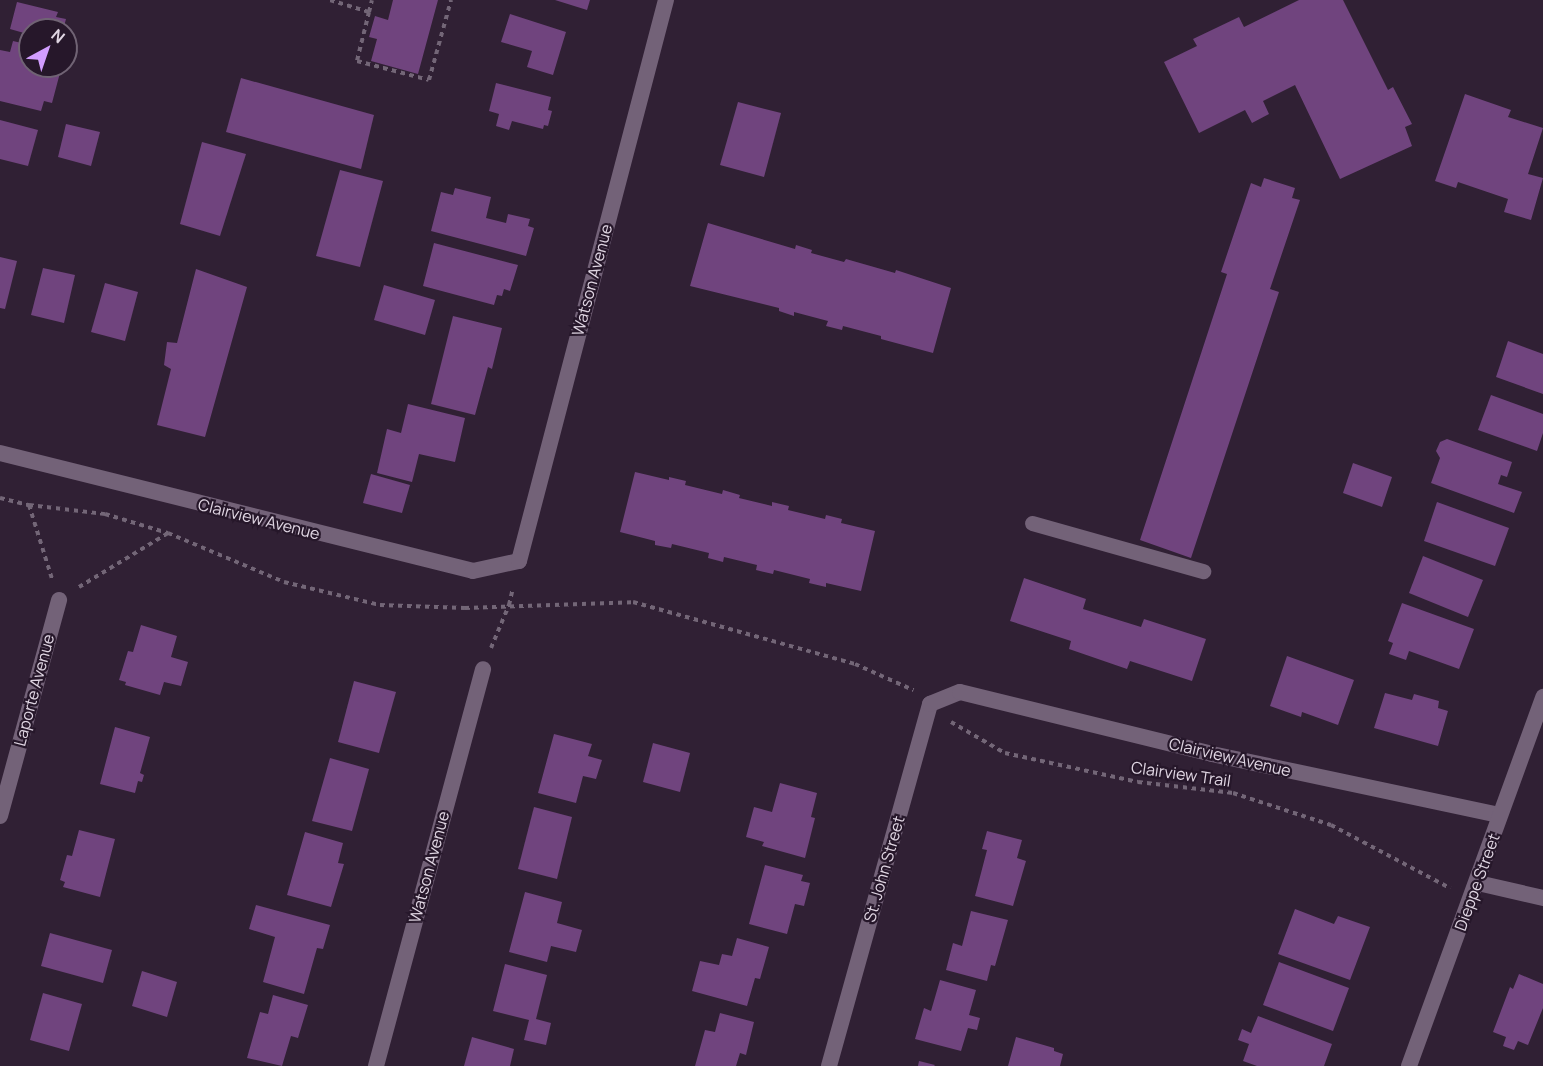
<!DOCTYPE html>
<style>
body{margin:0}
#map{position:relative;width:1543px;height:1066px;overflow:hidden;background:#302034;font-family:Manrope,sans-serif}
div>[style]{position:absolute}
.building>*{inset:0;background:#70447e}
.path>*{height:4px;margin-top:-2px;transform-origin:0;background:repeating-linear-gradient(90deg,#736677 0 4.5px,transparent 0 9px)}
.service>*{height:15px;margin:-7.5px;padding:0 7.5px;transform-origin:7.5px;border-radius:7.5px;background:#736278}
.minor>*{height:16px;margin:-8px;padding:0 8px;transform-origin:8px;border-radius:8px;background:#736278}
span{translate:-50% -50%;white-space:nowrap;text-align:center;line-height:1.15;-webkit-text-stroke:4.5px #26172a;paint-order:stroke}
.street-label{font-size:16px;color:#e0d6e3}
.north{position:absolute;left:18px;top:18px;width:60px;height:60px;box-sizing:border-box;background:#26172a;border:2px solid #706374;border-radius:50%;rotate:40deg;font-size:16px;font-weight:700;line-height:24px;text-align:center;color:#e0d6e3}
.north::after{content:'';display:block;margin:auto;width:21px;height:27px;background:#d19dfe;clip-path:polygon(50% 0,100% 100%,50% 72%,0 100%)}
</style>
<div id="map">
<div class="building">
<div style="clip-path:polygon(393px 0,438px 0,418px 74px,371px 61px,377px 39px,369px 37px,375px 16px,388px 20px)"></div>
<div style="clip-path:polygon(555px 0,590px 0,587px 10px)"></div>
<div style="clip-path:polygon(1299px 0,1343px 0,1388px 90px,1393px 87px,1412px 124px,1405px 127px,1412px 146px,1340px 179px,1295px 85px,1263px 101px,1269px 114px,1252px 123px,1245px 110px,1199px 133px,1164px 62px,1197px 46px,1193px 39px,1239px 17px,1244px 27px)"></div>
<div style="clip-path:polygon(17px 2px,58px 12px,56px 17px,66px 19px,63px 30px,30px 30px,30px 38px,23px 36px,24px 33px,10px 29px)"></div>
<div style="clip-path:polygon(510px 14px,566px 32px,553px 75px,527px 67px,532px 51px,501px 42px)"></div>
<div style="clip-path:polygon(13px 41px,30px 45px,30px 66px,61px 69px,52px 103px,44px 101px,41px 111px,0 101px,0 50px,10px 52px)"></div>
<div style="clip-path:polygon(241px 78px,374px 115px,361px 169px,226px 132px)"></div>
<div style="clip-path:polygon(496px 83px,551px 97px,548px 110px,552px 111px,548px 126px,544px 125px,543px 129px,512px 121px,509px 130px,496px 126px,499px 114px,489px 111px)"></div>
<div style="clip-path:polygon(1465px 94px,1511px 110px,1508px 117px,1543px 128px,1528px 174px,1543px 178px,1531px 220px,1504px 212px,1508px 199px,1458px 182px,1456px 188px,1435px 181px)"></div>
<div style="clip-path:polygon(738px 102px,781px 113px,764px 177px,720px 165px)"></div>
<div style="clip-path:polygon(0 120px,38px 130px,28px 166px,0 159px)"></div>
<div style="clip-path:polygon(66px 124px,100px 132px,91px 166px,58px 157px)"></div>
<div style="clip-path:polygon(202px 142px,246px 154px,220px 236px,180px 224px)"></div>
<div style="clip-path:polygon(340px 170px,383px 181px,360px 267px,316px 256px)"></div>
<div style="clip-path:polygon(1264px 178px,1295px 188px,1292px 198px,1300px 200px,1270px 289px,1279px 292px,1191px 558px,1140px 540px,1227px 274px,1221px 272px,1251px 183px,1261px 187px)"></div>
<div style="clip-path:polygon(455px 188px,491px 197px,486px 218px,506px 223px,508px 214px,530px 219px,528px 226px,534px 228px,526px 256px,431px 231px,441px 192px,453px 195px)"></div>
<div style="clip-path:polygon(708px 223px,795px 249px,796px 245px,812px 250px,811px 253px,844px 262px,846px 259px,895px 273px,896px 270px,951px 288px,933px 353px,881px 339px,881px 336px,843px 326px,842px 330px,826px 326px,828px 321px,794px 312px,794px 316px,779px 311px,779px 308px,690px 286px)"></div>
<div style="clip-path:polygon(434px 243px,518px 265px,510px 291px,504px 289px,502px 296px,497px 295px,494px 305px,423px 286px)"></div>
<div style="clip-path:polygon(0 257px,17px 261px,5px 309px,0 308px)"></div>
<div style="clip-path:polygon(43px 268px,75px 275px,64px 323px,31px 315px)"></div>
<div style="clip-path:polygon(196px 269px,247px 287px,205px 437px,157px 425px,171px 369px,164px 365px,167px 342px,177px 343px)"></div>
<div style="clip-path:polygon(105px 283px,138px 292px,125px 341px,91px 332px)"></div>
<div style="clip-path:polygon(384px 285px,435px 300px,425px 335px,374px 320px)"></div>
<div style="clip-path:polygon(453px 316px,502px 328px,492px 369px,488px 367px,475px 415px,431px 404px)"></div>
<div style="clip-path:polygon(1508px 341px,1543px 354px,1543px 394px,1496px 377px)"></div>
<div style="clip-path:polygon(1491px 395px,1543px 414px,1543px 433px,1537px 451px,1478px 430px)"></div>
<div style="clip-path:polygon(408px 404px,465px 418px,455px 462px,419px 454px,412px 482px,377px 473px,387px 429px,401px 433px)"></div>
<div style="clip-path:polygon(1447px 439px,1512px 462px,1507px 477px,1501px 475px,1498px 484px,1522px 492px,1514px 513px,1431px 483px,1440px 458px,1436px 451px,1440px 442px)"></div>
<div style="clip-path:polygon(1353px 463px,1392px 477px,1382px 507px,1343px 493px)"></div>
<div style="clip-path:polygon(635px 472px,669px 480px,669px 477px,686px 481px,685px 485px,722px 494px,723px 490px,740px 495px,739px 498px,772px 506px,772px 502px,789px 506px,788px 510px,825px 519px,826px 515px,842px 519px,841px 523px,875px 531px,861px 591px,826px 583px,826px 587px,809px 583px,810px 579px,774px 570px,773px 574px,756px 570px,757px 565px,724px 557px,723px 562px,708px 558px,709px 553px,672px 544px,671px 548px,655px 545px,655px 541px,620px 532px)"></div>
<div style="clip-path:polygon(371px 474px,410px 485px,402px 513px,363px 503px)"></div>
<div style="clip-path:polygon(1437px 502px,1509px 528px,1495px 566px,1424px 541px)"></div>
<div style="clip-path:polygon(1423px 556px,1483px 580px,1468px 617px,1409px 593px)"></div>
<div style="clip-path:polygon(1024px 578px,1086px 599px,1083px 609px,1141px 627px,1144px 619px,1206px 639px,1192px 681px,1130px 661px,1127px 669px,1069px 649px,1071px 641px,1010px 621px)"></div>
<div style="clip-path:polygon(1402px 603px,1474px 629px,1459px 669px,1409px 651px,1406px 660px,1389px 654px,1393px 643px,1388px 641px)"></div>
<div style="clip-path:polygon(141px 625px,177px 636px,171px 657px,188px 662px,181px 686px,164px 682px,160px 695px,125px 685px,126px 682px,119px 680px,128px 651px,133px 652px)"></div>
<div style="clip-path:polygon(1287px 656px,1354px 680px,1338px 725px,1302px 712px,1301px 717px,1270px 706px)"></div>
<div style="clip-path:polygon(354px 681px,396px 692px,379px 753px,338px 742px)"></div>
<div style="clip-path:polygon(1385px 693px,1412px 700px,1414px 694px,1439px 701px,1438px 708px,1448px 711px,1438px 746px,1374px 728px)"></div>
<div style="clip-path:polygon(115px 727px,150px 737px,140px 773px,144px 775px,142px 782px,138px 781px,135px 793px,100px 784px)"></div>
<div style="clip-path:polygon(554px 734px,592px 744px,588px 756px,602px 760px,596px 779px,583px 776px,576px 803px,538px 793px)"></div>
<div style="clip-path:polygon(653px 743px,690px 753px,680px 792px,643px 782px)"></div>
<div style="clip-path:polygon(330px 758px,369px 769px,352px 831px,312px 821px)"></div>
<div style="clip-path:polygon(780px 783px,817px 793px,811px 817px,815px 818px,805px 858px,762px 846px,764px 842px,746px 837px,754px 807px,772px 812px)"></div>
<div style="clip-path:polygon(534px 807px,572px 817px,557px 879px,518px 869px)"></div>
<div style="clip-path:polygon(79px 830px,115px 839px,100px 897px,63px 887px,65px 882px,60px 880px,67px 855px,72px 856px)"></div>
<div style="clip-path:polygon(987px 831px,1022px 840px,1017px 858px,1026px 861px,1013px 906px,975px 896px,987px 850px,982px 849px)"></div>
<div style="clip-path:polygon(305px 832px,343px 843px,338px 863px,344px 864px,331px 907px,287px 895px)"></div>
<div style="clip-path:polygon(765px 865px,803px 875px,801px 881px,810px 883px,804px 906px,795px 904px,787px 934px,749px 924px)"></div>
<div style="clip-path:polygon(525px 892px,562px 902px,557px 923px,582px 930px,576px 952px,551px 946px,547px 962px,509px 952px)"></div>
<div style="clip-path:polygon(256px 905px,330px 925px,323px 949px,317px 948px,304px 994px,263px 982px,275px 937px,249px 929px)"></div>
<div style="clip-path:polygon(1295px 909px,1334px 924px,1338px 916px,1370px 927px,1350px 980px,1278px 954px)"></div>
<div style="clip-path:polygon(971px 911px,1008px 920px,995px 966px,991px 965px,987px 981px,946px 970px,953px 943px,962px 946px)"></div>
<div style="clip-path:polygon(50px 933px,112px 950px,103px 983px,41px 966px)"></div>
<div style="clip-path:polygon(737px 938px,769px 947px,760px 979px,755px 978px,747px 1006px,692px 991px,700px 961px,719px 965px,722px 954px,732px 956px)"></div>
<div style="clip-path:polygon(1279px 962px,1349px 988px,1333px 1031px,1263px 1005px)"></div>
<div style="clip-path:polygon(505px 964px,547px 975px,536px 1019px,551px 1023px,546px 1045px,524px 1040px,529px 1020px,493px 1011px)"></div>
<div style="clip-path:polygon(142px 971px,177px 982px,167px 1017px,132px 1006px)"></div>
<div style="clip-path:polygon(1519px 974px,1543px 984px,1543px 1008px,1528px 1045px,1518px 1041px,1514px 1050px,1503px 1046px,1506px 1037px,1493px 1032px,1510px 987px,1513px 989px)"></div>
<div style="clip-path:polygon(940px 980px,976px 990px,969px 1015px,980px 1018px,977px 1030px,968px 1028px,961px 1051px,915px 1039px,924px 1008px,931px 1011px)"></div>
<div style="clip-path:polygon(43px 993px,82px 1004px,69px 1051px,30px 1040px)"></div>
<div style="clip-path:polygon(273px 995px,308px 1005px,298px 1038px,291px 1036px,282px 1066px,247px 1058px,260px 1012px,268px 1014px)"></div>
<div style="clip-path:polygon(720px 1013px,754px 1022px,746px 1055px,740px 1053px,736px 1066px,695px 1066px,705px 1030px,715px 1032px)"></div>
<div style="clip-path:polygon(1258px 1016px,1332px 1044px,1324px 1066px,1257px 1066px,1243px 1061px,1249px 1044px,1238px 1040px,1242px 1029px,1251px 1033px)"></div>
<div style="clip-path:polygon(472px 1037px,514px 1049px,510px 1066px,464px 1066px)"></div>
<div style="clip-path:polygon(1016px 1037px,1054px 1048px,1054px 1051px,1063px 1054px,1060px 1066px,1008px 1066px)"></div>
<div style="clip-path:polygon(919px 1061px,935px 1065px,934px 1066px,918px 1066px)"></div>
</div>
<div class="path">
<div style="left:330px;top:0;width:41px;rotate:17.1deg"></div>
<div style="left:369px;top:12px;width:12px;rotate:-76deg"></div>
<div style="left:369px;top:12px;width:50px;rotate:103.8deg"></div>
<div style="left:357px;top:61px;width:74px;rotate:14.8deg"></div>
<div style="left:429px;top:80px;width:83px;rotate:-74.6deg"></div>
<div style="left:0;top:498px;width:30px;rotate:14deg"></div>
<div style="left:29px;top:505px;width:77px;rotate:6.8deg"></div>
<div style="left:105px;top:514px;width:66px;rotate:16.8deg"></div>
<div style="left:168px;top:533px;width:126px;rotate:22.9deg"></div>
<div style="left:284px;top:582px;width:99px;rotate:13.5deg"></div>
<div style="left:380px;top:605px;width:85px;rotate:2deg"></div>
<div style="left:465px;top:608px;width:168px;rotate:-2deg"></div>
<div style="left:633px;top:602px;width:230px;rotate:15.6deg"></div>
<div style="left:855px;top:664px;width:64px;rotate:24.1deg"></div>
<div style="left:29px;top:505px;width:77px;rotate:72.7deg"></div>
<div style="left:79px;top:587px;width:104px;rotate:-31.2deg"></div>
<div style="left:491px;top:648px;width:47px;rotate:-67.3deg"></div>
<div style="left:509px;top:605px;width:17px;rotate:-77deg"></div>
<div style="left:951px;top:722px;width:62px;rotate:29.9deg"></div>
<div style="left:1005px;top:753px;width:136px;rotate:12.3deg"></div>
<div style="left:1138px;top:782px;width:96px;rotate:6.6deg"></div>
<div style="left:1233px;top:793px;width:103px;rotate:18.1deg"></div>
<div style="left:1331px;top:825px;width:135px;rotate:27.9deg"></div>
</div>
<div class="service">
<div style="left:1032px;top:523px;width:178px;rotate:15.7deg"></div>
</div>
<div class="minor">
<div style="left:0;top:453px;width:487px;rotate:14deg"></div>
<div style="left:473px;top:571px;width:47px;rotate:-12.3deg"></div>
<div style="left:519px;top:561px;width:580px;rotate:-75.32deg"></div>
<div style="left:0;top:816px;width:224px;rotate:-74.7deg"></div>
<div style="left:1478px;top:883px;width:67px;rotate:13deg"></div>
<div style="left:376px;top:1066px;width:411px;rotate:-74.9deg"></div>
<div style="left:829px;top:1066px;width:376px;rotate:-74.4deg"></div>
<div style="left:930px;top:704px;width:32px;rotate:-22deg"></div>
<div style="left:960px;top:692px;width:260px;rotate:13.8deg"></div>
<div style="left:1212px;top:754px;width:294px;rotate:12deg"></div>
<div style="left:1409px;top:1066px;width:393px;rotate:-70deg"></div>
</div>
<div class="street-label">
<span style="left:592px;top:280px;rotate:-75deg">Watson Avenue</span>
<span style="left:259px;top:519px;rotate:14deg">Clairview Avenue</span>
<span style="left:34px;top:690px;rotate:-75deg">Laporte Avenue</span>
<span style="left:1230px;top:757px;rotate:13deg">Clairview Avenue</span>
<span style="left:1181px;top:774px;rotate:8deg">Clairview Trail</span>
<span style="left:429px;top:867px;rotate:-75deg">Watson Avenue</span>
<span style="left:884px;top:869px;rotate:-74deg">St. John Street</span>
<span style="left:1477px;top:882px;rotate:-70deg">Dieppe Street</span>
</div>
<div class="north">N</div>
</div>
